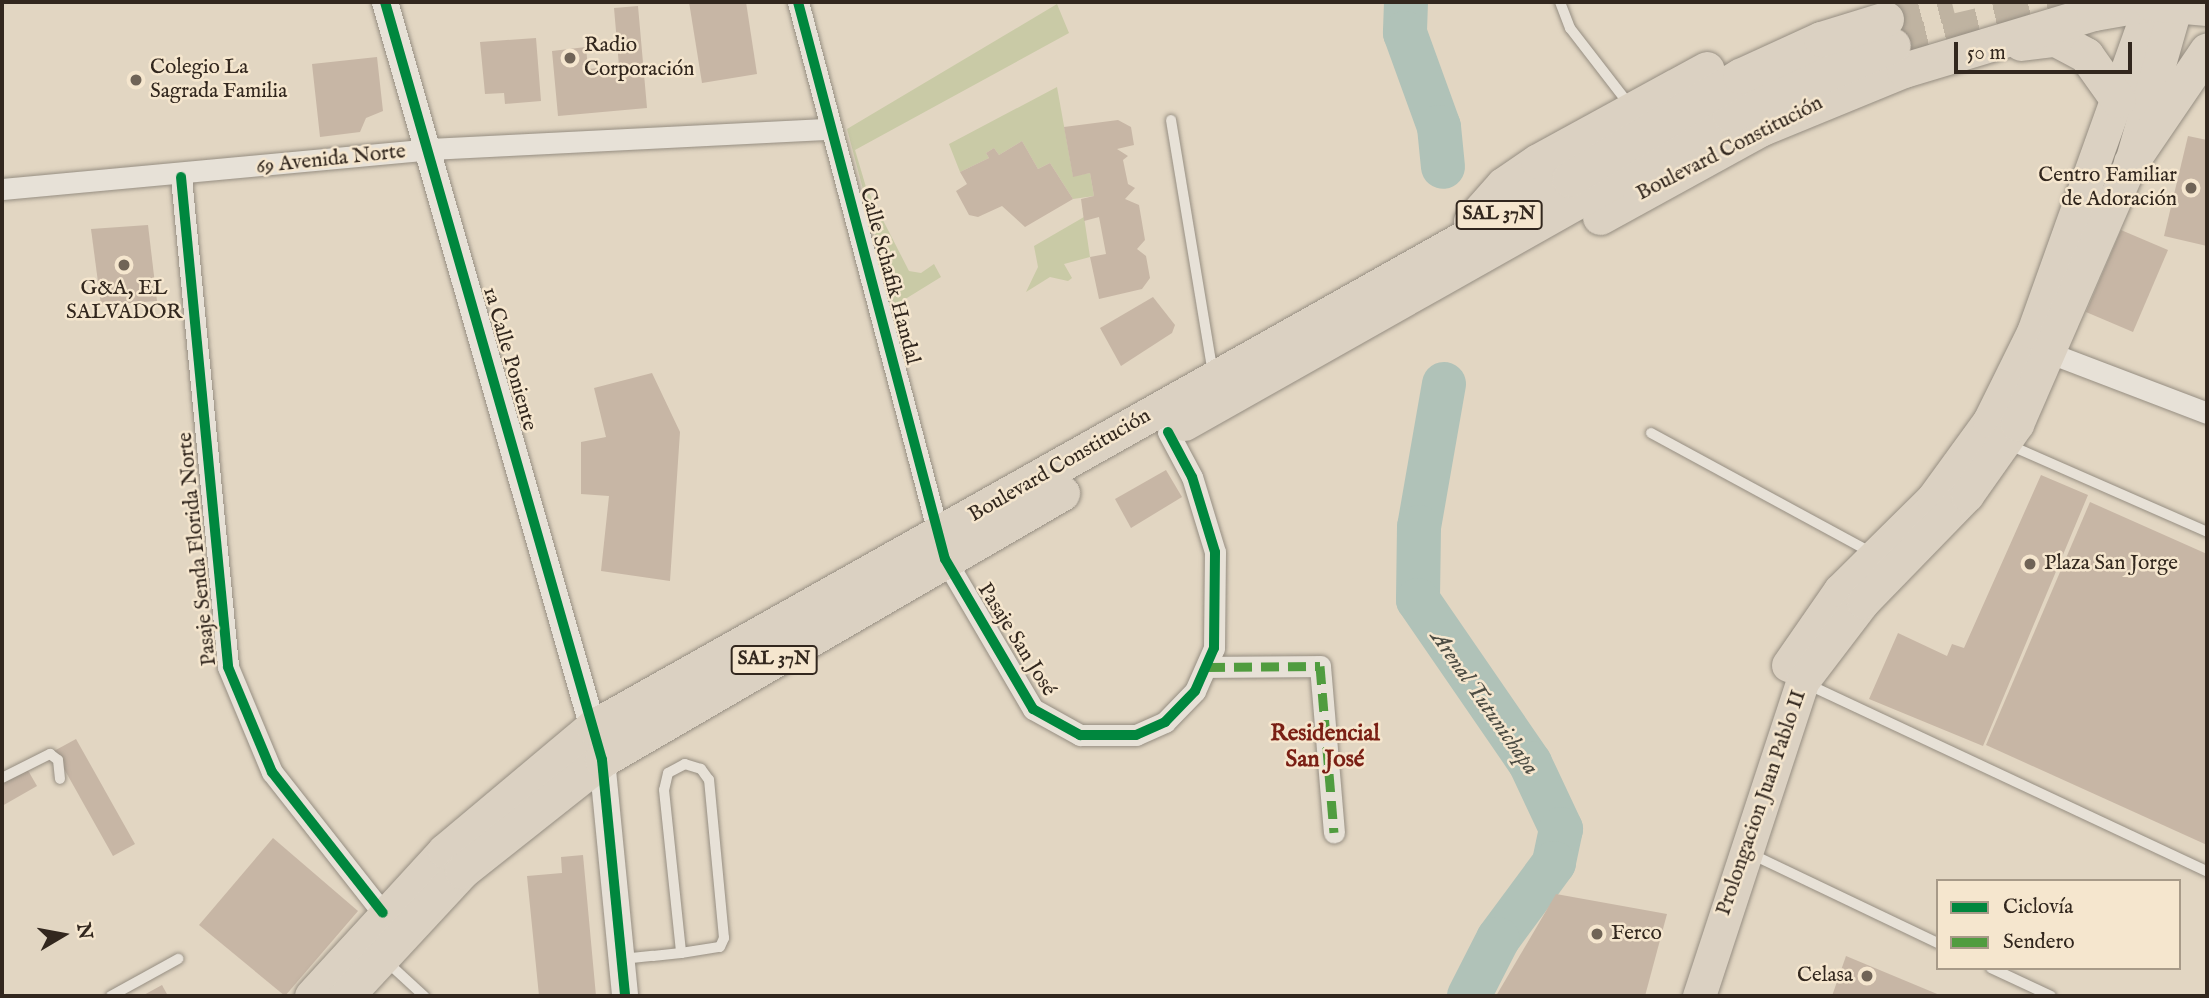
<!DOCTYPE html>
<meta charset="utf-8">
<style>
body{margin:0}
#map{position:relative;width:2209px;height:998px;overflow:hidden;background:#e2d6c2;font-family:"IM FELL English",serif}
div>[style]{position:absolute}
.green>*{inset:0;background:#c9caa6}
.river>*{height:44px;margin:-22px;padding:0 22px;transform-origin:22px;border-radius:22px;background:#b0c2b8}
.building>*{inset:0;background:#c7b6a5}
.trunk-tunnel>*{height:35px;margin-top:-17.5px;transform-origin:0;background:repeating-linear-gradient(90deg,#bfb3a1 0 35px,transparent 0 53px)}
.roads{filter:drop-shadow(0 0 2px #968e82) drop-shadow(0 0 2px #968e82)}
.service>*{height:10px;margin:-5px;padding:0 5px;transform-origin:5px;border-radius:5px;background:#e7e1d7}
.minor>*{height:21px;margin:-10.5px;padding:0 10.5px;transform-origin:10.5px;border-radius:10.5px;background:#e7e1d7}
.tertiary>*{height:26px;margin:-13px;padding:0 13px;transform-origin:13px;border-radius:13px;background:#e7e1d7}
.primary>*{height:33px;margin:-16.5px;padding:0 16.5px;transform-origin:16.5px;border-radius:16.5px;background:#dbd1c2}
.trunk>*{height:35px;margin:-17.5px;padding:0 17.5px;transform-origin:17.5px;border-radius:17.5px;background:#dbd1c2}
.quiet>*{height:9px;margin-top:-4.5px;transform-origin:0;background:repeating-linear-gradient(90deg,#509c3f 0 18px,transparent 0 27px)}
.cycleway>*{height:10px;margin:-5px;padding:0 5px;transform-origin:5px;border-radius:5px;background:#00873e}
.dots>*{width:19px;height:19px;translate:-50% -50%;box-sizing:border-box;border:4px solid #f5e6ce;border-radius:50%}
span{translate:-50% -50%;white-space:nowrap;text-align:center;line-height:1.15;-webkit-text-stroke:5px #f5e6ce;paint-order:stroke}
.shield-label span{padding:2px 5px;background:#f5e6ce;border:2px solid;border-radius:5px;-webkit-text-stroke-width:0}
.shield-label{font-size:19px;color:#32271e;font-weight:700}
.poi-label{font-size:21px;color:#32271e}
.left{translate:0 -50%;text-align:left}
.right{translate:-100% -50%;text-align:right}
.street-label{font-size:21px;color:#32271e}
.water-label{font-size:23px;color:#4c4c43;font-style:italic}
.neighbourhood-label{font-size:23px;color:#7a1f14;font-weight:700}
.frame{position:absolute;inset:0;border:4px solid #32271e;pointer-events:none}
.legend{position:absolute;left:1936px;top:879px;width:245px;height:91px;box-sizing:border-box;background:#f5e6ce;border:2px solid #a79a88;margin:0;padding:9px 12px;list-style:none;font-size:21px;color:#32271e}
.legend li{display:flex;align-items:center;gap:14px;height:35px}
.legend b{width:35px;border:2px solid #a79a88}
.north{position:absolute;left:28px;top:900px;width:70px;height:70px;-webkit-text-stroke:5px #f5e6ce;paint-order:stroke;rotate:80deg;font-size:19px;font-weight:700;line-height:28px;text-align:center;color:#32271e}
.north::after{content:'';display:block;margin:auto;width:24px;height:32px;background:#32271e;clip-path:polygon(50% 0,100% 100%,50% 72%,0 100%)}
.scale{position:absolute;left:1954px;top:42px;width:178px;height:32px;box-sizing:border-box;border:4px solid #32271e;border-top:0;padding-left:9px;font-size:21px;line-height:24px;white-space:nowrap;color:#32271e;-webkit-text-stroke:5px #f5e6ce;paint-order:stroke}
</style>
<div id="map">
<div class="green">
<div style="clip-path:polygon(1057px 4px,1069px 33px,855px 150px,866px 187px,909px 271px,921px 273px,934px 264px,941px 277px,894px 306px,847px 129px)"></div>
<div style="clip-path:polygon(1057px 87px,1073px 176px,1090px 173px,1094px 196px,1073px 199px,1050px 163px,1038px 169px,1022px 141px,999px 155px,994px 148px,986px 153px,989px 158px,960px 172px,949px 144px)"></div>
<div style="clip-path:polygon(1084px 217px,1090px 257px,1064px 264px,1072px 278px,1068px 281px,1050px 277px,1026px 292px,1038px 267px,1034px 246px)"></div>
</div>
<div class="river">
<div style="left:1406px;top:2px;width:31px;rotate:92deg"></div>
<div style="left:1405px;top:33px;width:100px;rotate:70.1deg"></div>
<div style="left:1439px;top:127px;width:40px;rotate:84.3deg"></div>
<div style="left:1444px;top:384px;width:145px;rotate:99.9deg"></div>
<div style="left:1419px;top:527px;width:73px;rotate:90.8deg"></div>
<div style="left:1418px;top:600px;width:198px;rotate:55.5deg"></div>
<div style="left:1530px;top:763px;width:73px;rotate:64.8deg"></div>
<div style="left:1561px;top:829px;width:35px;rotate:102deg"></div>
<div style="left:1554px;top:863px;width:94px;rotate:126.4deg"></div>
<div style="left:1498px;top:939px;width:64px;rotate:117deg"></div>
</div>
<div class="building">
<div style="clip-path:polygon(689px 2px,746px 2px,757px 74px,702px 83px)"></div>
<div style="clip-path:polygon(638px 6px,647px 108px,558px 116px,552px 51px,586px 47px,588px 69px,619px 66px,614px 8px)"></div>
<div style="clip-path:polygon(536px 38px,541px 101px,505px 104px,504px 93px,485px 94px,480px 42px)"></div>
<div style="clip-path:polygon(377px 57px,383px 111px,366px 118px,360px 132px,320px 137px,312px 64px)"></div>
<div style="clip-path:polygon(1118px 120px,1131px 127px,1134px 145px,1117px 149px,1128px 156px,1123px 160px,1128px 184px,1135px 188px,1125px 199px,1139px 205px,1145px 240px,1137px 249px,1146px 256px,1150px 278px,1142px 289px,1099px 299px,1090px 257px,1106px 254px,1099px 217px,1084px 221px,1081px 199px,1094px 196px,1090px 173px,1073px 177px,1064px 127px)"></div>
<div style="clip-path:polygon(2188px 136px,2207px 140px,2207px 246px,2164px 236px)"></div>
<div style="clip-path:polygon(1022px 141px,1038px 169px,1050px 163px,1073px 199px,1025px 227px,1002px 206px,978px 217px,969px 215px,956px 191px,967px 184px,960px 172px,989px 158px,986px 153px,994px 148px,999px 155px)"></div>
<div style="clip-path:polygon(148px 225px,157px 301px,101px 305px,91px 229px)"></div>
<div style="clip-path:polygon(2121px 230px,2168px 250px,2133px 332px,2086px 312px)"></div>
<div style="clip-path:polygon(1153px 297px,1175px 325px,1172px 333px,1121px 366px,1100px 328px)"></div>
<div style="clip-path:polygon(652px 373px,680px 432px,670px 581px,601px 571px,609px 496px,581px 494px,581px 442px,606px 437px,594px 388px)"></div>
<div style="clip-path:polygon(1166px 470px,1182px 497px,1131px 528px,1115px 499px)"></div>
<div style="clip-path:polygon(2041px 475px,2088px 495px,1983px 746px,1869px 699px,1898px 633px,1947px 656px,1952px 644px,1964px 648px)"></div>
<div style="clip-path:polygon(2090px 502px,2207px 554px,2207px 845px,1986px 745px)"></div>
<div style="clip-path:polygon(76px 739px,135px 844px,113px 856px,54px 751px)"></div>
<div style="clip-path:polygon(26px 767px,37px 786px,2px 806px,2px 781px)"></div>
<div style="clip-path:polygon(273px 838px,358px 911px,285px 996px,199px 925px)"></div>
<div style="clip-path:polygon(583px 855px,596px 996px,539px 996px,527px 876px,562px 873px,561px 857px)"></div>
<div style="clip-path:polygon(1556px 894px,1667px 914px,1645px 996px,1496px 996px)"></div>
<div style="clip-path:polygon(1846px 956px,1942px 996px,1832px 996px)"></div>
<div style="clip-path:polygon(162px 985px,168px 996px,142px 996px)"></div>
</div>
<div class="trunk-tunnel">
<div style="left:1886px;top:19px;width:68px;rotate:-14.4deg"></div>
<div style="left:1893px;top:45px;width:190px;rotate:-13.1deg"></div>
</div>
<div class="roads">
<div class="service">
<div style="left:1560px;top:2px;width:28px;rotate:69deg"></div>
<div style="left:1570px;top:28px;width:100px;rotate:52.3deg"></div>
<div style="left:1171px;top:120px;width:256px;rotate:80.6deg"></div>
<div style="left:1651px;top:433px;width:249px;rotate:28.5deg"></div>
<div style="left:2007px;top:444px;width:219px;rotate:23.7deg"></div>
<div style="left:1807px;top:684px;width:442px;rotate:25.1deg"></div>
<div style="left:2px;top:778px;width:54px;rotate:-26.6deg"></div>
<div style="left:50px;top:754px;width:10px;rotate:37deg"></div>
<div style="left:58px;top:760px;width:19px;rotate:84deg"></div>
<div style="left:1751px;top:854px;width:207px;rotate:25.5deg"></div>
<div style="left:622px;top:959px;width:31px;rotate:-6deg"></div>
<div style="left:653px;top:956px;width:28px;rotate:-6deg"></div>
<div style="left:681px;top:953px;width:39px;rotate:-9deg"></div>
<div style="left:720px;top:947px;width:10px;rotate:-66deg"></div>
<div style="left:724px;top:938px;width:159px;rotate:-95.4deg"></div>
<div style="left:709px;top:780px;width:14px;rotate:-126deg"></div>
<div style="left:701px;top:769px;width:17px;rotate:-163deg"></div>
<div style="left:685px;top:764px;width:19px;rotate:152deg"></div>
<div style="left:668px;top:773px;width:17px;rotate:103deg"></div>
<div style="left:664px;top:790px;width:164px;rotate:84deg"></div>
<div style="left:386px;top:961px;width:52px;rotate:42.6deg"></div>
<div style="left:1991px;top:968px;width:66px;rotate:25deg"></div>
<div style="left:111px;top:996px;width:77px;rotate:-28.9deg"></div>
</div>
<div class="minor">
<div style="left:798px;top:2px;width:576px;rotate:75.22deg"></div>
<div style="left:945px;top:559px;width:174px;rotate:59.6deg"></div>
<div style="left:1033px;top:709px;width:54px;rotate:29deg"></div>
<div style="left:1080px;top:735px;width:56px"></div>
<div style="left:1136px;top:735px;width:32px;rotate:-24deg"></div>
<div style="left:1165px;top:722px;width:43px;rotate:-45.9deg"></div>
<div style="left:1195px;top:691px;width:47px;rotate:-66.2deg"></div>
<div style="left:1214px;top:648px;width:96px;rotate:-89.4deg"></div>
<div style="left:1215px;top:552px;width:78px;rotate:-107deg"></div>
<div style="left:1192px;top:477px;width:51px;rotate:-118.1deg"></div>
<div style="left:181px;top:177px;width:492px;rotate:84.5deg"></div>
<div style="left:228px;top:667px;width:114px;rotate:67.3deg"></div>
<div style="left:272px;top:772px;width:179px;rotate:51.8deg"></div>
<div style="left:2px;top:189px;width:430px;rotate:-5.3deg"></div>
<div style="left:430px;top:149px;width:400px;rotate:-2.9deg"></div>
<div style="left:2050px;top:353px;width:168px;rotate:20.9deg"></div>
<div style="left:1207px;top:667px;width:113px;rotate:-0.5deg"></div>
<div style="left:1320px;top:666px;width:167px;rotate:85.2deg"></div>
</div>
<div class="tertiary">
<div style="left:385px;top:2px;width:788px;rotate:74.02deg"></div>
<div style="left:602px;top:760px;width:237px;rotate:84.4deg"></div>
</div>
<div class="primary">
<div style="left:1788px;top:665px;width:91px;rotate:-55.3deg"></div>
<div style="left:1840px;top:590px;width:131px;rotate:-44.7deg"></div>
<div style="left:1933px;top:498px;width:95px;rotate:-54deg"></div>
<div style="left:1989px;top:421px;width:99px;rotate:-63.7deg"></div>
<div style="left:2033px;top:332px;width:350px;rotate:-70.3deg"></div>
<div style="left:1699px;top:996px;width:330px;rotate:-71.8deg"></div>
<div style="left:1802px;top:682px;width:101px;rotate:-52.7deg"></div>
<div style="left:1863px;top:602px;width:149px;rotate:-45.8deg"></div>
<div style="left:1967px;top:495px;width:87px;rotate:-54.8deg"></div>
<div style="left:2017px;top:424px;width:286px;rotate:-66.5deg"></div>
<div style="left:2131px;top:162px;width:166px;rotate:-74deg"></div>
</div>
<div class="trunk">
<div style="left:2021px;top:43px;width:35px;rotate:-7deg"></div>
<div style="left:2056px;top:39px;width:34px;rotate:28deg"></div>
<div style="left:2086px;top:55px;width:55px;rotate:54.6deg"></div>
<div style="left:2131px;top:162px;width:135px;rotate:-55.8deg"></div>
<div style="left:1600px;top:217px;width:183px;rotate:-28.8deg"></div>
<div style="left:1760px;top:129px;width:156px;rotate:-22.3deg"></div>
<div style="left:1904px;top:70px;width:198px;rotate:-16.7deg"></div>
<div style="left:2094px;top:13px;width:58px;rotate:-10deg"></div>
<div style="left:2151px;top:3px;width:56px;rotate:5.1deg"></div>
<div style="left:1471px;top:221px;width:48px;rotate:-48.4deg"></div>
<div style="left:1503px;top:185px;width:42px;rotate:-34.4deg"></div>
<div style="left:1538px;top:161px;width:192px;rotate:-28.6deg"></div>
<div style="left:1184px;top:423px;width:627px;rotate:-29.43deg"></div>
<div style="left:1730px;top:115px;width:177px;rotate:-23.2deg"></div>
<div style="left:312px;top:996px;width:197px;rotate:-47.5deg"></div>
<div style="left:445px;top:851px;width:193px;rotate:-40deg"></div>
<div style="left:593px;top:727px;width:1119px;rotate:-29.31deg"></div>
<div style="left:1569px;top:179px;width:200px;rotate:-31.1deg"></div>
<div style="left:1740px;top:76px;width:89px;rotate:-24.6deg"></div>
<div style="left:1821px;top:39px;width:68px;rotate:-17.1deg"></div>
<div style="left:346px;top:996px;width:171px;rotate:-47.1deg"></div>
<div style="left:462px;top:871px;width:179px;rotate:-38.4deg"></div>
<div style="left:602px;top:760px;width:532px;rotate:-30.13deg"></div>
</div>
</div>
<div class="quiet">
<div style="left:1207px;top:667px;width:113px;rotate:-0.5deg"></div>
<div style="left:1320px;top:666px;width:167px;rotate:85.2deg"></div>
</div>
<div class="cycleway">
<div style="left:385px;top:2px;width:788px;rotate:74.02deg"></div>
<div style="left:602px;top:760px;width:237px;rotate:84.4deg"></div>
<div style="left:798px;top:2px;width:576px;rotate:75.22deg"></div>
<div style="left:945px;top:559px;width:174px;rotate:59.6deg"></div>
<div style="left:1033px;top:709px;width:54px;rotate:29deg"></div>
<div style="left:1080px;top:735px;width:56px"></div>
<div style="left:1136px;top:735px;width:32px;rotate:-24deg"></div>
<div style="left:1165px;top:722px;width:43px;rotate:-45.9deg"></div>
<div style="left:1195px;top:691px;width:47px;rotate:-66.2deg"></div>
<div style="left:1214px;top:648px;width:96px;rotate:-89.4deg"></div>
<div style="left:1215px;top:552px;width:78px;rotate:-107deg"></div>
<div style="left:1192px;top:477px;width:51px;rotate:-118.1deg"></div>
<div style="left:181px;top:177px;width:492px;rotate:84.5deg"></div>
<div style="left:228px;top:667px;width:114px;rotate:67.3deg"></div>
<div style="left:272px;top:772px;width:179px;rotate:51.8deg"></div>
</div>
<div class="dots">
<div style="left:570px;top:58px;background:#706457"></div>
<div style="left:136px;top:80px;background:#706457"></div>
<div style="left:2191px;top:188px;background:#706457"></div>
<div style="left:124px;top:265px;background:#706457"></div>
<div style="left:2030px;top:564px;background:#706457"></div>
<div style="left:1597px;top:934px;background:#706457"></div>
<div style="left:1867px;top:976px;background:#706457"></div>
</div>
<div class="shield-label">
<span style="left:1499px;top:215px">SAL 37N</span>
<span style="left:774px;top:660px">SAL 37N</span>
</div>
<div class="poi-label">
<span class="left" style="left:584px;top:58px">Radio<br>Corporación</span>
<span class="left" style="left:150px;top:80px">Colegio La<br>Sagrada Familia</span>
<span class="right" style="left:2177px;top:188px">Centro Familiar<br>de Adoración</span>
<span style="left:124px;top:301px">G&amp;A, EL<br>SALVADOR</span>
<span class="left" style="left:2044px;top:564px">Plaza San Jorge</span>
<span class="left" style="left:1611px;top:934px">Ferco</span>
<span class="right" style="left:1853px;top:976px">Celasa</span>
</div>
<div class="street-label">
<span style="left:1730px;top:149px;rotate:-27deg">Boulevard Constitución</span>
<span style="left:331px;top:160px;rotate:-6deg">69 Avenida Norte</span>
<span style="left:889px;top:276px;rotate:75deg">Calle Schafik Handal</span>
<span style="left:509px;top:359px;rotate:74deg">1a Calle Poniente</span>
<span style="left:1060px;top:466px;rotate:-30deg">Boulevard Constitución</span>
<span style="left:198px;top:549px;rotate:-96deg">Pasaje Senda Florida Norte</span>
<span style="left:1016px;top:640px;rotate:58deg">Pasaje San José</span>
<span style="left:1762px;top:803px;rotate:-71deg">Prolongacion Juan Pablo II</span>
</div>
<div class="water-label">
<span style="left:1484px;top:703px;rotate:55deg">Arenal Tutunichapa</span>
</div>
<div class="neighbourhood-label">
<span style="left:1325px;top:747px">Residencial<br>San José</span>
</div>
<div class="frame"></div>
<ul class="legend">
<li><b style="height:9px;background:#00873e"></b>Ciclovía</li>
<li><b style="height:9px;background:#509c3f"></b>Sendero</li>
</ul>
<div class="north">N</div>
<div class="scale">50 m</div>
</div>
